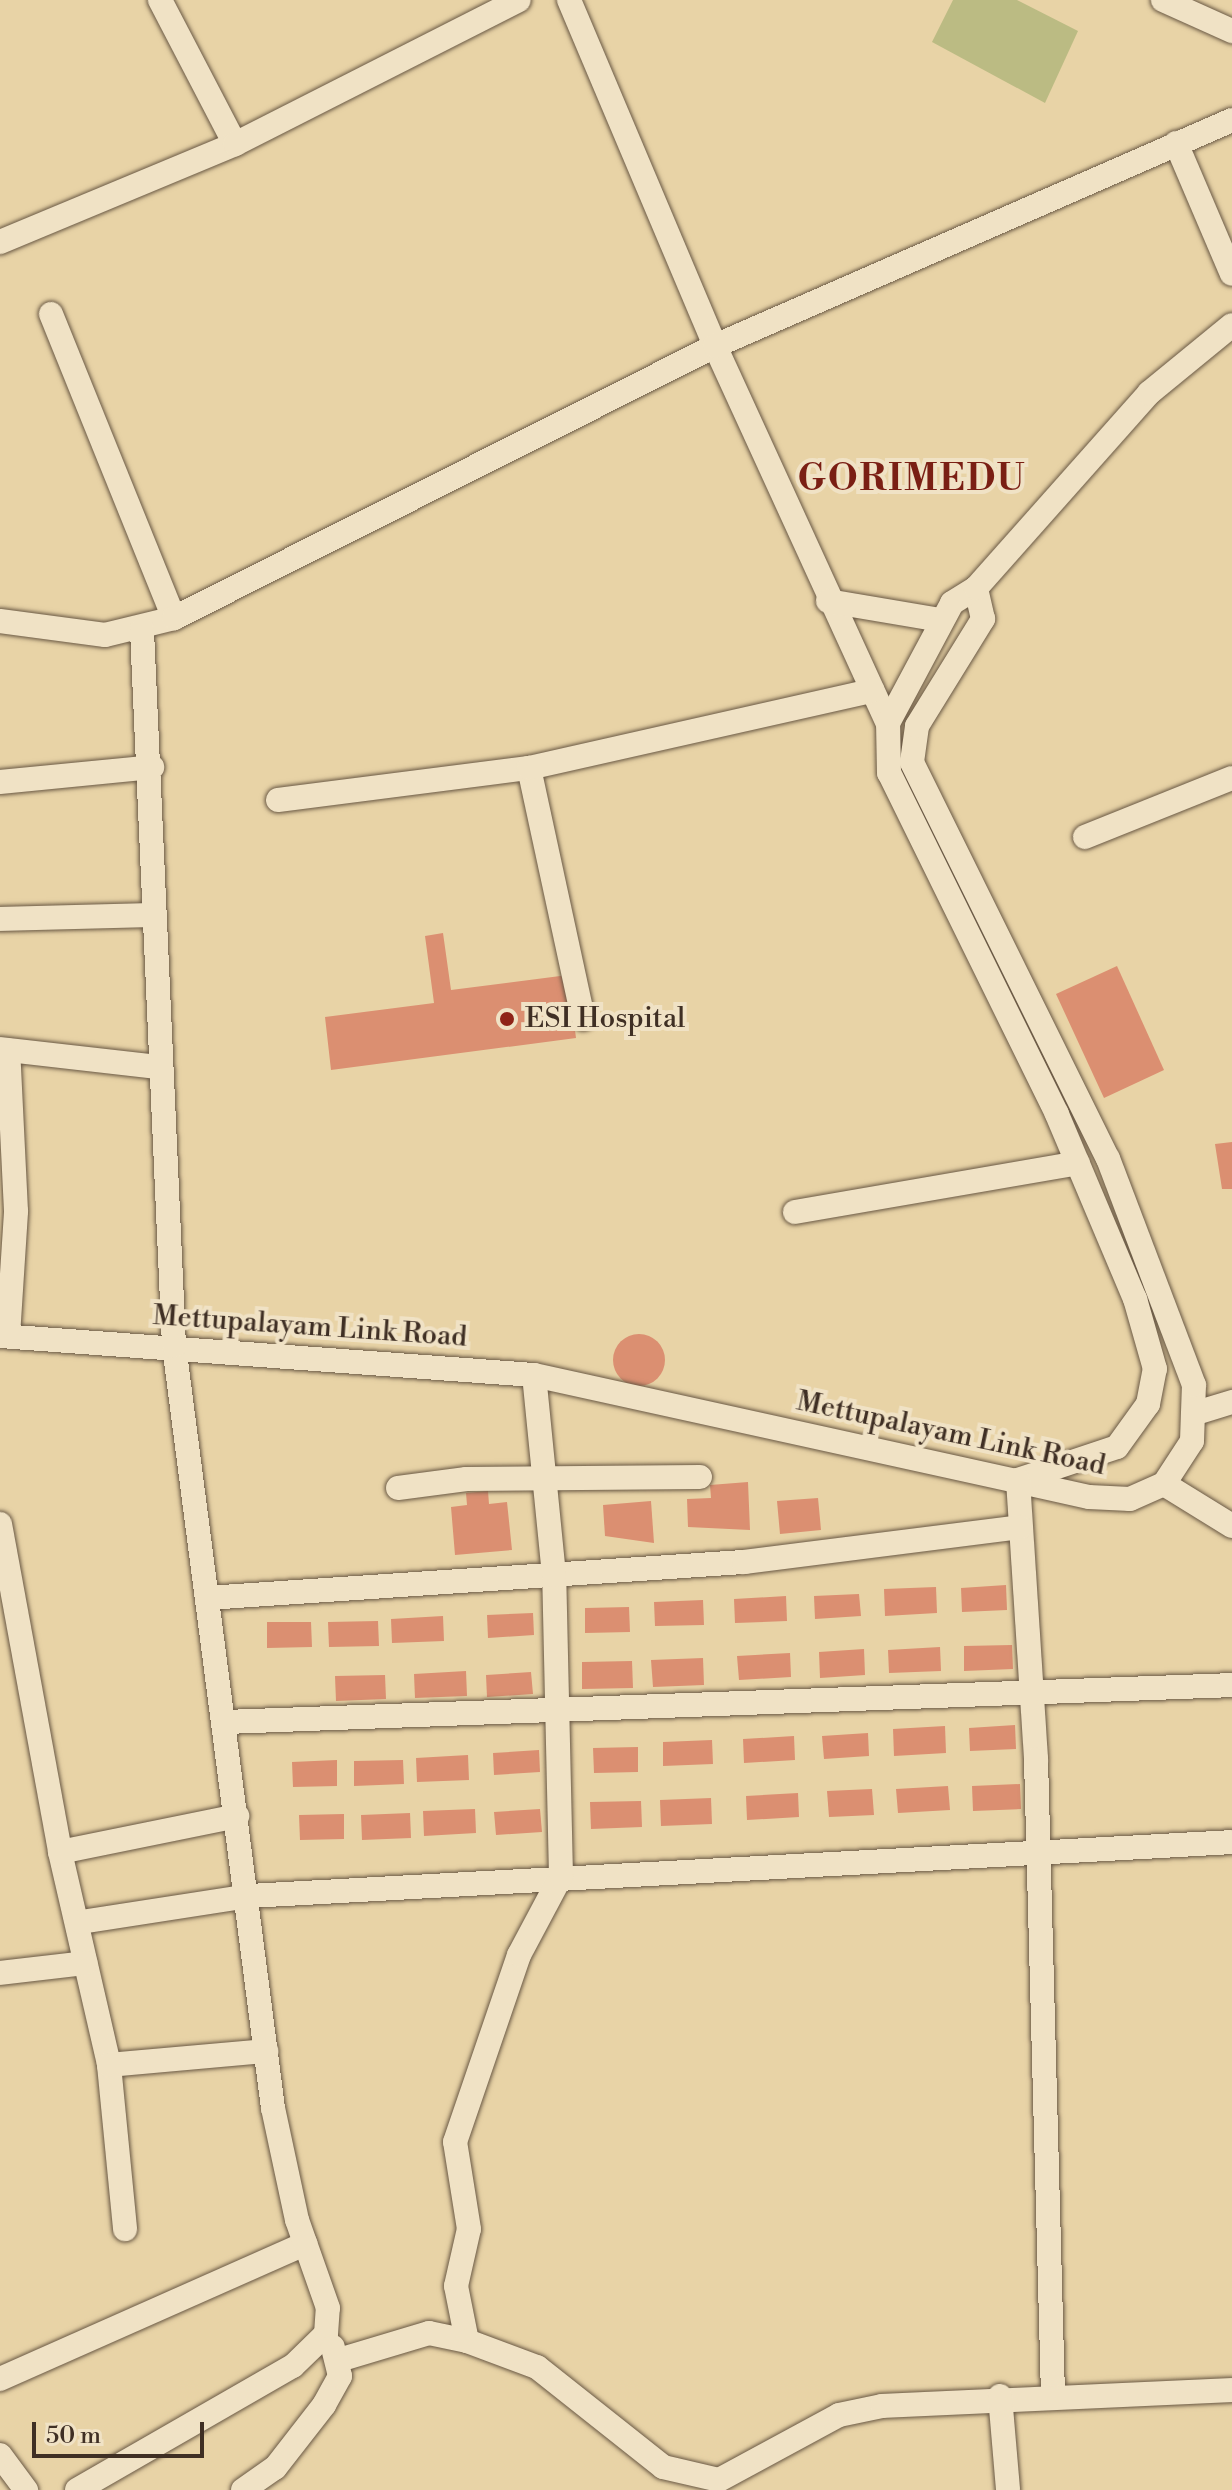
<!DOCTYPE html>
<style>
body{margin:0}
#map{position:relative;width:1232px;height:2490px;overflow:hidden;background:#e8d3a6;font-family:"Libre Bodoni",serif}
div>[style]{position:absolute}
.green>*{inset:0;background:#bbbb83}
.building>*{inset:0;background:#db8f71}
.round{border-radius:50%}
.roads{filter:drop-shadow(0 0 2px #695844) drop-shadow(0 0 2px #695844)}
.minor>*{height:24px;margin:-12px;padding:0 12px;transform-origin:12px;border-radius:12px;background:#f0e2c5}
.dots>*{width:22px;height:22px;translate:-50% -50%;box-sizing:border-box;border:4px solid #f0e2c5;border-radius:50%}
span{translate:-50% -50%;white-space:nowrap;text-align:center;line-height:1.15;-webkit-text-stroke:8px #f0e2c5;paint-order:stroke}
.poi-label{font-size:28px;color:#3f2f24}
.left{translate:0 -50%;text-align:left}
.street-label{font-size:28px;color:#3f2f24}
.district-label{font-size:36px;color:#7a1f14;font-weight:700;letter-spacing:2px}
.scale{position:absolute;left:32px;top:2422px;width:172px;height:36px;box-sizing:border-box;border:4px solid #3f2f24;border-top:0;padding-left:10px;font-size:24px;line-height:28px;white-space:nowrap;color:#3f2f24;-webkit-text-stroke:6px #f0e2c5;paint-order:stroke}
</style>
<div id="map">
<div class="green">
<div style="clip-path:polygon(953px 0,1017px 0,1078px 31px,1045px 103px,932px 42px)"></div>
</div>
<div class="building">
<div style="clip-path:polygon(443px 933px,451px 990px,568px 975px,576px 1038px,331px 1070px,325px 1017px,434px 1003px,425px 936px)"></div>
<div style="clip-path:polygon(1117px 966px,1164px 1070px,1104px 1098px,1056px 994px)"></div>
<div style="clip-path:polygon(1232px 1142px,1232px 1189px,1222px 1189px,1215px 1144px)"></div>
<div class="round" style="left:613px;top:1334px;width:52px;height:52px"></div>
<div style="clip-path:polygon(748px 1482px,750px 1530px,688px 1527px,687px 1499px,711px 1498px,710px 1485px)"></div>
<div style="clip-path:polygon(488px 1491px,489px 1504px,507px 1502px,512px 1550px,455px 1555px,451px 1507px,467px 1505px,466px 1493px)"></div>
<div style="clip-path:polygon(818px 1498px,821px 1530px,780px 1534px,777px 1501px)"></div>
<div style="clip-path:polygon(651px 1501px,654px 1543px,605px 1536px,603px 1505px)"></div>
<div style="clip-path:polygon(1006px 1585px,1007px 1610px,962px 1612px,961px 1588px)"></div>
<div style="clip-path:polygon(936px 1587px,937px 1613px,885px 1616px,884px 1589px)"></div>
<div style="clip-path:polygon(859px 1594px,861px 1616px,815px 1619px,814px 1596px)"></div>
<div style="clip-path:polygon(786px 1596px,787px 1621px,735px 1623px,734px 1599px)"></div>
<div style="clip-path:polygon(703px 1600px,704px 1625px,655px 1626px,654px 1602px)"></div>
<div style="clip-path:polygon(629px 1607px,630px 1632px,585px 1633px,585px 1608px)"></div>
<div style="clip-path:polygon(533px 1613px,534px 1635px,488px 1638px,487px 1615px)"></div>
<div style="clip-path:polygon(443px 1616px,444px 1641px,392px 1643px,391px 1619px)"></div>
<div style="clip-path:polygon(378px 1621px,379px 1646px,329px 1647px,328px 1622px)"></div>
<div style="clip-path:polygon(267px 1622px,311px 1622px,312px 1647px,267px 1648px)"></div>
<div style="clip-path:polygon(1012px 1645px,1013px 1669px,964px 1671px,964px 1646px)"></div>
<div style="clip-path:polygon(940px 1647px,941px 1671px,889px 1673px,888px 1650px)"></div>
<div style="clip-path:polygon(864px 1649px,865px 1675px,820px 1678px,819px 1652px)"></div>
<div style="clip-path:polygon(790px 1653px,791px 1677px,739px 1680px,737px 1656px)"></div>
<div style="clip-path:polygon(703px 1658px,704px 1685px,653px 1687px,651px 1660px)"></div>
<div style="clip-path:polygon(632px 1661px,633px 1688px,582px 1689px,582px 1662px)"></div>
<div style="clip-path:polygon(466px 1671px,467px 1696px,415px 1698px,414px 1674px)"></div>
<div style="clip-path:polygon(531px 1672px,533px 1694px,487px 1697px,486px 1675px)"></div>
<div style="clip-path:polygon(385px 1675px,386px 1699px,336px 1701px,335px 1676px)"></div>
<div style="clip-path:polygon(1015px 1725px,1016px 1749px,970px 1751px,969px 1728px)"></div>
<div style="clip-path:polygon(945px 1726px,946px 1753px,894px 1756px,893px 1729px)"></div>
<div style="clip-path:polygon(868px 1733px,869px 1756px,824px 1759px,822px 1736px)"></div>
<div style="clip-path:polygon(794px 1736px,795px 1760px,744px 1763px,743px 1739px)"></div>
<div style="clip-path:polygon(712px 1740px,713px 1764px,663px 1766px,663px 1742px)"></div>
<div style="clip-path:polygon(638px 1747px,638px 1772px,594px 1773px,593px 1748px)"></div>
<div style="clip-path:polygon(539px 1750px,540px 1772px,494px 1775px,493px 1753px)"></div>
<div style="clip-path:polygon(468px 1755px,469px 1780px,417px 1782px,416px 1758px)"></div>
<div style="clip-path:polygon(337px 1760px,337px 1786px,293px 1787px,292px 1762px)"></div>
<div style="clip-path:polygon(403px 1760px,404px 1784px,354px 1786px,354px 1761px)"></div>
<div style="clip-path:polygon(1020px 1784px,1021px 1809px,973px 1811px,972px 1786px)"></div>
<div style="clip-path:polygon(948px 1786px,950px 1810px,898px 1813px,896px 1789px)"></div>
<div style="clip-path:polygon(872px 1789px,874px 1815px,829px 1817px,827px 1791px)"></div>
<div style="clip-path:polygon(798px 1793px,799px 1817px,747px 1820px,746px 1796px)"></div>
<div style="clip-path:polygon(711px 1798px,712px 1824px,661px 1826px,660px 1800px)"></div>
<div style="clip-path:polygon(641px 1801px,642px 1827px,591px 1829px,590px 1802px)"></div>
<div style="clip-path:polygon(475px 1809px,476px 1833px,424px 1836px,423px 1811px)"></div>
<div style="clip-path:polygon(540px 1809px,542px 1832px,496px 1835px,494px 1812px)"></div>
<div style="clip-path:polygon(410px 1813px,411px 1838px,362px 1840px,361px 1815px)"></div>
<div style="clip-path:polygon(344px 1814px,344px 1839px,300px 1840px,299px 1815px)"></div>
</div>
<div class="roads">
<div class="minor">
<div style="left:160px;top:0;width:162px;rotate:62.5deg"></div>
<div style="left:569px;top:0;width:376px;rotate:67.1deg"></div>
<div style="left:715px;top:346px;width:415px;rotate:65.4deg"></div>
<div style="left:1163px;top:0;width:76px;rotate:24.2deg"></div>
<div style="left:1176px;top:143px;width:142px;rotate:66.9deg"></div>
<div style="left:0;top:242px;width:255px;rotate:-22.6deg"></div>
<div style="left:235px;top:144px;width:318px;rotate:-26.9deg"></div>
<div style="left:51px;top:314px;width:328px;rotate:68deg"></div>
<div style="left:828px;top:601px;width:114px;rotate:9.6deg"></div>
<div style="left:0;top:621px;width:106px;rotate:7.6deg"></div>
<div style="left:105px;top:635px;width:71px;rotate:-13.8deg"></div>
<div style="left:174px;top:618px;width:606px;rotate:-26.69deg"></div>
<div style="left:715px;top:346px;width:564px;rotate:-23.61deg"></div>
<div style="left:529px;top:768px;width:256px;rotate:77.8deg"></div>
<div style="left:0;top:782px;width:153px;rotate:-5.6deg"></div>
<div style="left:278px;top:800px;width:253px;rotate:-7.3deg"></div>
<div style="left:529px;top:768px;width:352px;rotate:-12.7deg"></div>
<div style="left:1085px;top:837px;width:158px;rotate:-21.9deg"></div>
<div style="left:0;top:919px;width:150px;rotate:-1.5deg"></div>
<div style="left:0;top:1049px;width:160px;rotate:6.5deg"></div>
<div style="left:795px;top:1212px;width:287px;rotate:-9.8deg"></div>
<div style="left:0;top:1336px;width:535px;rotate:4.18deg"></div>
<div style="left:534px;top:1375px;width:568px;rotate:12.4deg"></div>
<div style="left:1089px;top:1497px;width:41px;rotate:2.8deg"></div>
<div style="left:1130px;top:1499px;width:37px;rotate:-24deg"></div>
<div style="left:1164px;top:1484px;width:51px;rotate:-56.9deg"></div>
<div style="left:1192px;top:1441px;width:56px;rotate:-88deg"></div>
<div style="left:1194px;top:1385px;width:242px;rotate:-110.8deg"></div>
<div style="left:1108px;top:1159px;width:443px;rotate:-116.3deg"></div>
<div style="left:912px;top:762px;width:36px;rotate:-82deg"></div>
<div style="left:917px;top:726px;width:126px;rotate:-58.3deg"></div>
<div style="left:983px;top:619px;width:32px;rotate:-103deg"></div>
<div style="left:8px;top:1336px;width:125px;rotate:-86.3deg"></div>
<div style="left:16px;top:1211px;width:161px;rotate:-92.8deg"></div>
<div style="left:1196px;top:1413px;width:38px;rotate:-17deg"></div>
<div style="left:1018px;top:1480px;width:104px;rotate:-18.4deg"></div>
<div style="left:1117px;top:1447px;width:53px;rotate:-54.2deg"></div>
<div style="left:1148px;top:1404px;width:36px;rotate:-79deg"></div>
<div style="left:1155px;top:1369px;width:73px;rotate:-105.9deg"></div>
<div style="left:1135px;top:1299px;width:201px;rotate:-112.9deg"></div>
<div style="left:1057px;top:1114px;width:380px;rotate:-116.2deg"></div>
<div style="left:889px;top:773px;width:50px;rotate:-91.1deg"></div>
<div style="left:888px;top:723px;width:136px;rotate:-61.9deg"></div>
<div style="left:952px;top:603px;width:28px;rotate:-32deg"></div>
<div style="left:976px;top:588px;width:261px;rotate:-48.4deg"></div>
<div style="left:1149px;top:393px;width:107px;rotate:-39.3deg"></div>
<div style="left:1018px;top:1480px;width:280px;rotate:86.3deg"></div>
<div style="left:1036px;top:1759px;width:635px;rotate:88.47deg"></div>
<div style="left:1164px;top:1484px;width:80px;rotate:31.7deg"></div>
<div style="left:398px;top:1488px;width:69px;rotate:-7.5deg"></div>
<div style="left:466px;top:1479px;width:234px;rotate:-0.5deg"></div>
<div style="left:0;top:1524px;width:333px;rotate:79.6deg"></div>
<div style="left:60px;top:1852px;width:219px;rotate:77deg"></div>
<div style="left:109px;top:2065px;width:165px;rotate:84.4deg"></div>
<div style="left:207px;top:1598px;width:538px;rotate:-3.84deg"></div>
<div style="left:744px;top:1562px;width:278px;rotate:-7.2deg"></div>
<div style="left:225px;top:1722px;width:1008px;rotate:-2.1deg"></div>
<div style="left:60px;top:1852px;width:181px;rotate:-11.5deg"></div>
<div style="left:81px;top:1922px;width:170px;rotate:-8.8deg"></div>
<div style="left:249px;top:1896px;width:984px;rotate:-3.14deg"></div>
<div style="left:0;top:1973px;width:86px;rotate:-6.7deg"></div>
<div style="left:109px;top:2065px;width:158px;rotate:-5.1deg"></div>
<div style="left:467px;top:2341px;width:56px;rotate:-101.3deg"></div>
<div style="left:456px;top:2286px;width:58px;rotate:-77.2deg"></div>
<div style="left:469px;top:2229px;width:88px;rotate:-99.1deg"></div>
<div style="left:455px;top:2142px;width:198px;rotate:-71.1deg"></div>
<div style="left:519px;top:1955px;width:89px;rotate:-62deg"></div>
<div style="left:561px;top:1876px;width:301px;rotate:-91.3deg"></div>
<div style="left:554px;top:1575px;width:201px;rotate:-95.7deg"></div>
<div style="left:339px;top:2360px;width:94px;rotate:-16.7deg"></div>
<div style="left:429px;top:2333px;width:39px;rotate:12deg"></div>
<div style="left:467px;top:2341px;width:75px;rotate:20.4deg"></div>
<div style="left:537px;top:2367px;width:161px;rotate:38.4deg"></div>
<div style="left:663px;top:2467px;width:57px;rotate:13.1deg"></div>
<div style="left:719px;top:2480px;width:136px;rotate:-28.4deg"></div>
<div style="left:839px;top:2415px;width:44px;rotate:-11.8deg"></div>
<div style="left:882px;top:2406px;width:350px;rotate:-2.6deg"></div>
<div style="left:0;top:2379px;width:334px;rotate:-23.9deg"></div>
<div style="left:1000px;top:2396px;width:94px;rotate:85.1deg"></div>
<div style="left:0;top:2455px;width:44px;rotate:53.4deg"></div>
<div style="left:77px;top:2490px;width:249px;rotate:-29.9deg"></div>
<div style="left:293px;top:2366px;width:46px;rotate:-44.1deg"></div>
<div style="left:326px;top:2334px;width:26px;rotate:-86deg"></div>
<div style="left:328px;top:2308px;width:93px;rotate:-109.4deg"></div>
<div style="left:297px;top:2220px;width:115px;rotate:-102.1deg"></div>
<div style="left:273px;top:2108px;width:768px;rotate:-97.4deg"></div>
<div style="left:174px;top:1346px;width:717px;rotate:-92.56deg"></div>
<div style="left:243px;top:2490px;width:39px;rotate:-35deg"></div>
<div style="left:275px;top:2468px;width:80px;rotate:-52.1deg"></div>
<div style="left:324px;top:2405px;width:33px;rotate:-61deg"></div>
<div style="left:340px;top:2376px;width:30px;rotate:-104deg"></div>
</div>
</div>
<div class="dots">
<div style="left:507px;top:1019px;background:#8f2418"></div>
</div>
<div class="poi-label">
<span class="left" style="left:525px;top:1019px">ESI Hospital</span>
</div>
<div class="street-label">
<span style="left:310px;top:1327px;rotate:4deg">Mettupalayam Link Road</span>
<span style="left:951px;top:1434px;rotate:12deg">Mettupalayam Link Road</span>
</div>
<div class="district-label">
<span style="left:912px;top:480px">GORIMEDU</span>
</div>
<div class="scale">50 m</div>
</div>
